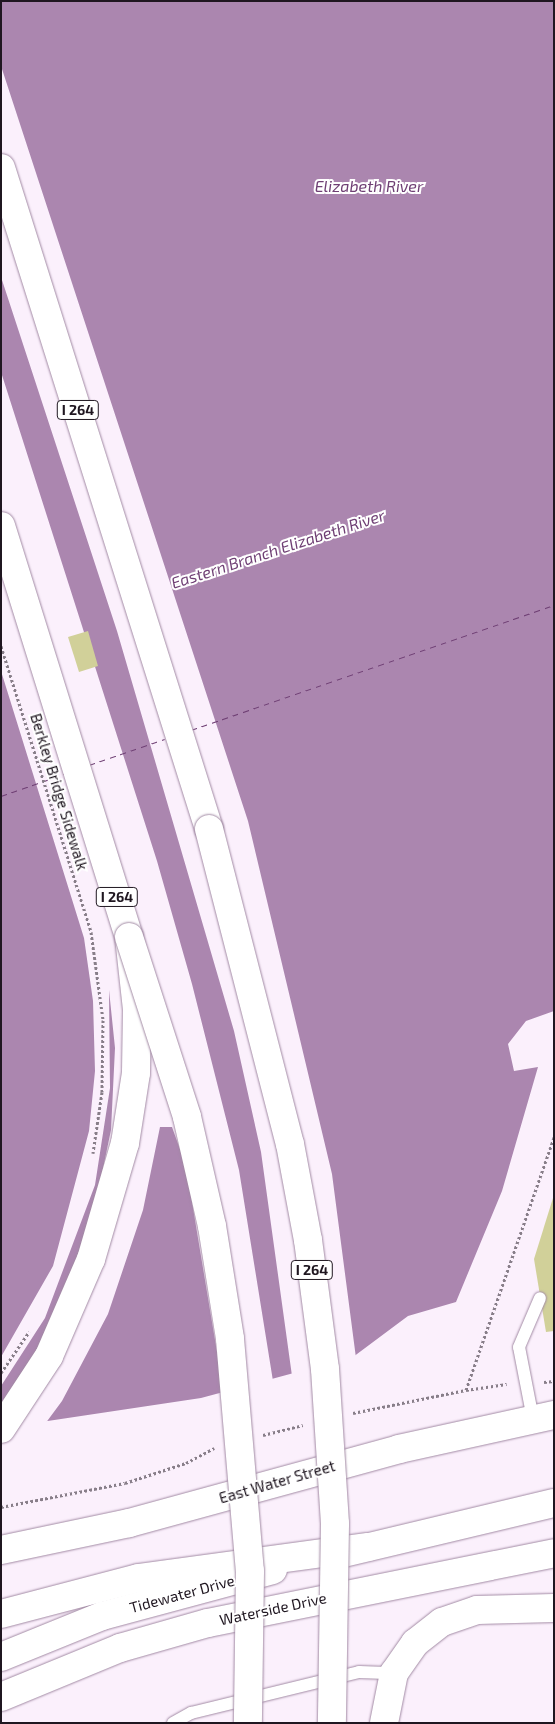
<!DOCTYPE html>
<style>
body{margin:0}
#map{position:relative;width:555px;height:1724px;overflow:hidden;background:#fbf0fc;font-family:"Exo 2",sans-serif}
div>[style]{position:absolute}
.water>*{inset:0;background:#ab86af}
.pier>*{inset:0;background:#fbf0fc}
.ferry>*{height:1px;margin-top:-0.5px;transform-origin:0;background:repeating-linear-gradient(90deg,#6f3f74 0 6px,transparent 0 11px)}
.building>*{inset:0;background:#d1d099}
.path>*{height:3px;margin-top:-1.5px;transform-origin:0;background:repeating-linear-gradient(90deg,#887e89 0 2.5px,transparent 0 5px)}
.roads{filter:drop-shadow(0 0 1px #a28aa4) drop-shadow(0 0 1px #a28aa4)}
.service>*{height:12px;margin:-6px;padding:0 6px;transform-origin:6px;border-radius:6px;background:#fff}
.tertiary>*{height:28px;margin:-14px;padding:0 14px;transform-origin:14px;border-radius:14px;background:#fff}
.secondary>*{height:28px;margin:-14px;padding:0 14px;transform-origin:14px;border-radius:14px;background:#fff}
.primary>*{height:28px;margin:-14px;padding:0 14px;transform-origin:14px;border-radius:14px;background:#fff}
.motorway>*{height:28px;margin:-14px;padding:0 14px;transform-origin:14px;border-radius:14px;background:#fff}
.bridges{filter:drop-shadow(0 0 1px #a28aa4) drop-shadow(0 0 1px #a28aa4)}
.motorway-bridge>*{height:28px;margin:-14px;padding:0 14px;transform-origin:14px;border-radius:14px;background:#fff}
span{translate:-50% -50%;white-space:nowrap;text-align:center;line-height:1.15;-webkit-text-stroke:4px #fff;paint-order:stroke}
.shield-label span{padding:1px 4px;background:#fff;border:1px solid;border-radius:4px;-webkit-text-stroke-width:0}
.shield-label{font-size:14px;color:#1f1620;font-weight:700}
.street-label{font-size:15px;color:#1f1620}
.water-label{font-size:16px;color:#6f3f74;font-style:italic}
.frame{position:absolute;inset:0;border:2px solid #1f1620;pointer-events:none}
</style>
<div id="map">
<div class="water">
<div style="clip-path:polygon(1px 1px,554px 1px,554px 1011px,526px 1021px,508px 1044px,514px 1071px,538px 1067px,502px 1191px,456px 1302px,408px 1316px,353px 1357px,201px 1398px,1px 1428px)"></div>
</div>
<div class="pier">
<div style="clip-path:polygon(1px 66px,248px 821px,332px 1174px,356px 1358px,292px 1376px,261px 1152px,234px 1031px,117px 631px,1px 277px)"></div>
<div style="clip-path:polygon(1px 372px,157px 861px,192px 984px,239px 1170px,273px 1381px,224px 1394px,186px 1166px,172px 1127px,160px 1127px,143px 1210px,108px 1314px,62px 1401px,45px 1424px,1px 1430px,71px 1281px,96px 1202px,111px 1130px,115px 1048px,109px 990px,110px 1088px,95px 1185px,45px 1318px,1px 1386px,1px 1357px,53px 1266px,89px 1131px,95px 1071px,93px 1001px,84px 938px,1px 671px)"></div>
</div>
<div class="ferry">
<div style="left:191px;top:730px;width:384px;rotate:-19deg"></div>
<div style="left:89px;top:765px;width:80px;rotate:-18.9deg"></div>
<div style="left:1px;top:796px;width:67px;rotate:-19.2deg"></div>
</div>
<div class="building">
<div style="clip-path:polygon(88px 631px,98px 666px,79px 672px,68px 637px)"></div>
<div style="clip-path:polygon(553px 1198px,554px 1331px,546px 1332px,534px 1259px)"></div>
</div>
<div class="path">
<div style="left:1px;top:646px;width:300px;rotate:72.5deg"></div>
<div style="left:91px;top:932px;width:89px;rotate:82.2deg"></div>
<div style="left:103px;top:1020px;width:72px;rotate:90.8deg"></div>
<div style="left:102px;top:1092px;width:62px;rotate:98.4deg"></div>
<div style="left:1px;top:1373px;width:50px;rotate:-55.7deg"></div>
<div style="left:544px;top:1382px;width:10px;rotate:-6deg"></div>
<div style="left:466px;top:1390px;width:41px;rotate:-8.3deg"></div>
<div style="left:353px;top:1413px;width:115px;rotate:-11.5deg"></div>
<div style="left:466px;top:1390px;width:268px;rotate:-70.8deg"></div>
<div style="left:263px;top:1435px;width:41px;rotate:-14deg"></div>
<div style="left:1px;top:1507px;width:126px;rotate:-11deg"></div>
<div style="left:125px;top:1483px;width:64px;rotate:-18.2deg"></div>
<div style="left:186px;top:1463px;width:32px;rotate:-28deg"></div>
</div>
<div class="roads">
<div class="service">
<div style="left:533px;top:1419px;width:73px;rotate:-101deg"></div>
<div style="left:519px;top:1347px;width:53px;rotate:-66.8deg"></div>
<div style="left:173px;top:1723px;width:21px;rotate:-29deg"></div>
<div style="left:191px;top:1713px;width:173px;rotate:-13.7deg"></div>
<div style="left:359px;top:1672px;width:35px;rotate:2deg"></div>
</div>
<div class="tertiary">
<div style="left:384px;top:1723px;width:51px;rotate:-78.7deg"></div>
<div style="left:394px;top:1673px;width:37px;rotate:-55deg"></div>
<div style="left:415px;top:1643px;width:34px;rotate:-38deg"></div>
<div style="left:442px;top:1622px;width:37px;rotate:-19deg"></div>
<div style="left:477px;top:1610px;width:77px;rotate:-1.5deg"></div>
</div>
<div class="secondary">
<div style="left:1px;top:1550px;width:131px;rotate:-11.9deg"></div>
<div style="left:129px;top:1523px;width:280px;rotate:-15.3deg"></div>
<div style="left:399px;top:1449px;width:159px;rotate:-12.4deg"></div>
</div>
<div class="primary">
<div style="left:344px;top:1553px;width:216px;rotate:-13.4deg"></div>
<div style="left:1px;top:1657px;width:109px;rotate:-22.1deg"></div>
<div style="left:102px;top:1616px;width:177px;rotate:-15.1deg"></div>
<div style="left:1px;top:1697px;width:129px;rotate:-22.4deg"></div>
<div style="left:120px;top:1648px;width:91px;rotate:-15.9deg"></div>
<div style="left:208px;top:1623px;width:353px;rotate:-11.4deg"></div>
</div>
<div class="motorway">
<div style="left:1px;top:168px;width:693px;rotate:72.53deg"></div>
<div style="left:1px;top:526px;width:430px;rotate:72.7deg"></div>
<div style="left:129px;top:937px;width:72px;rotate:83.7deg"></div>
<div style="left:137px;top:1009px;width:64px;rotate:90.9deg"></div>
<div style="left:136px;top:1073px;width:71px;rotate:98.9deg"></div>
<div style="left:125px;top:1143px;width:121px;rotate:106.3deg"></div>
<div style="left:91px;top:1259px;width:106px;rotate:113.4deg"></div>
<div style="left:49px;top:1356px;width:87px;rotate:123.3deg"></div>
<div style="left:1px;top:1614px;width:142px;rotate:-14.7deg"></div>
<div style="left:138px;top:1578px;width:232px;rotate:-7.7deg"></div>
</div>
</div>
<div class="bridges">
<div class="motorway-bridge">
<div style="left:209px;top:829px;width:325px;rotate:75.6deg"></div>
<div style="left:290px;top:1144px;width:98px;rotate:79.4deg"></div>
<div style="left:308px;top:1240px;width:130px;rotate:82.5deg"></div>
<div style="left:325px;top:1369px;width:155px;rotate:86.3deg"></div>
<div style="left:335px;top:1524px;width:199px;rotate:90.9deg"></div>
<div style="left:129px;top:937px;width:189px;rotate:72.1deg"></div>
<div style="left:187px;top:1117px;width:112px;rotate:77.1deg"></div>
<div style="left:212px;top:1226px;width:114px;rotate:80.9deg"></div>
<div style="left:230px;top:1339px;width:233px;rotate:85.1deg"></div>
<div style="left:250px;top:1571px;width:152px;rotate:90.8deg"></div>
</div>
</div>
<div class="shield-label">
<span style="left:78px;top:410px">I 264</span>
<span style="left:117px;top:897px">I 264</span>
<span style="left:312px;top:1270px">I 264</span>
</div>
<div class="street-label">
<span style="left:59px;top:792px;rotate:73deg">Berkley Bridge Sidewalk</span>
<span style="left:277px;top:1482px;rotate:-16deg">East Water Street</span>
<span style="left:182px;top:1594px;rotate:-15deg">Tidewater Drive</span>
<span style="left:273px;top:1609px;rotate:-12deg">Waterside Drive</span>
</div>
<div class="water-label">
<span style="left:369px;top:186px">Elizabeth River</span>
<span style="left:278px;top:549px;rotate:-18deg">Eastern Branch Elizabeth River</span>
</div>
<div class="frame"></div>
</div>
